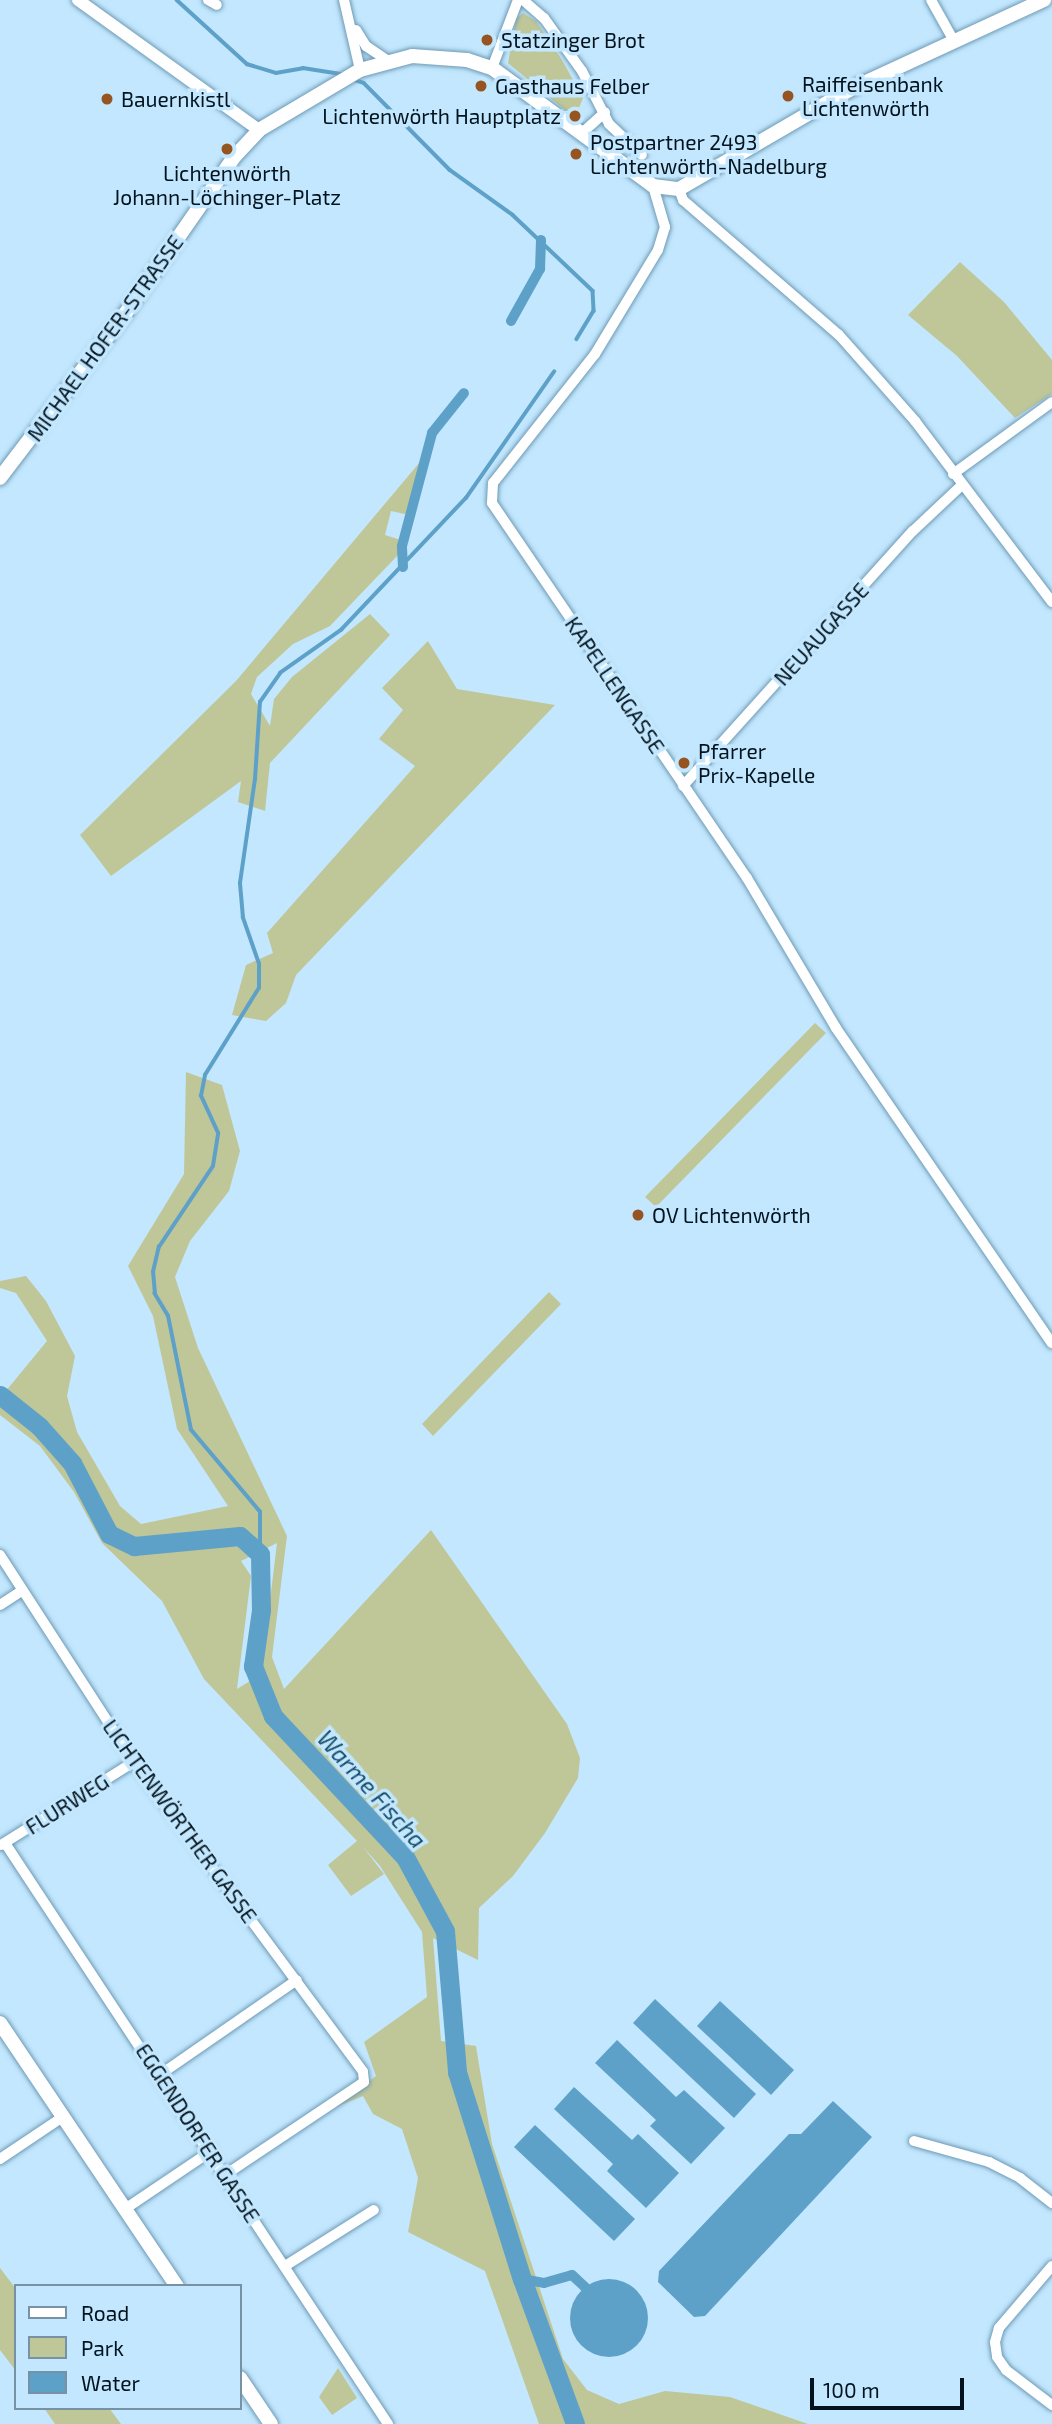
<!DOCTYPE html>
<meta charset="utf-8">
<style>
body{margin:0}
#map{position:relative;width:1052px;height:2424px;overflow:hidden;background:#c2e7fe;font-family:"Exo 2",sans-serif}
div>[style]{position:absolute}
.green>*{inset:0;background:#bfc799}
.water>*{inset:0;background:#5ea1c8}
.round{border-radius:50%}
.stream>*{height:3.5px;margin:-1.75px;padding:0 1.75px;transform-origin:1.75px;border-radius:1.75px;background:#5ea1c8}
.canal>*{height:10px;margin:-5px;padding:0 5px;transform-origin:5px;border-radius:5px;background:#5ea1c8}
.river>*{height:19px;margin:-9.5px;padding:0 9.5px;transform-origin:9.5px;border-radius:9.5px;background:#5ea1c8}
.roads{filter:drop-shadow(0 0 2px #6e9ab5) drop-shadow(0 0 2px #6e9ab5)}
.minor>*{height:10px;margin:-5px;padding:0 5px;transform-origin:5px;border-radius:5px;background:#fff}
.tertiary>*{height:12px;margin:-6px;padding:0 6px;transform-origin:6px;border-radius:6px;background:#fff}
.secondary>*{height:14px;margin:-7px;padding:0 7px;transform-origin:7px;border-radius:7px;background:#fff}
.dots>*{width:19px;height:19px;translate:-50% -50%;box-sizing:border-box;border:4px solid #c2e7fe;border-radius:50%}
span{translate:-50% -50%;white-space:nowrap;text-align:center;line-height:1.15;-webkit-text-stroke:7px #c2e7fe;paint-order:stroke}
.poi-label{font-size:21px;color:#03131d}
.left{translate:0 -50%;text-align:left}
.right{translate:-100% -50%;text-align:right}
.street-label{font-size:21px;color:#03131d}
.water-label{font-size:23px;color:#174c68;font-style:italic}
.legend{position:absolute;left:14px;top:2284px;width:228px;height:126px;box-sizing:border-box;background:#c2e7fe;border:2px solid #7692a4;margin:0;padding:9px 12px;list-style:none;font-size:21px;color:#03131d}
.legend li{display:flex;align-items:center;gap:14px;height:35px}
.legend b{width:35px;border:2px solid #7692a4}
.scale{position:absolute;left:810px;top:2378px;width:154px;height:32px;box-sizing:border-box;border:4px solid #03131d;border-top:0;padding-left:9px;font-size:21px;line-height:24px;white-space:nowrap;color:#03131d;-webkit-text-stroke:5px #c2e7fe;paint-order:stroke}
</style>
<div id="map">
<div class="green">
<div style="clip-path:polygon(523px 13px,536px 21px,562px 60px,583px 98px,579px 108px,566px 111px,508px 63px,516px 19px)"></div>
<div style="clip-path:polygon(960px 262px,1004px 302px,1052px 360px,1052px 394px,1015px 418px,957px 356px,908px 315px)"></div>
<div style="clip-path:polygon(420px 462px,409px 515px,391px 511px,385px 535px,401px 540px,398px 555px,330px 626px,293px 644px,257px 677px,251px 694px,270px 726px,274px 699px,292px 677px,370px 614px,390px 635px,270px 763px,265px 811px,238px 802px,241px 781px,111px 876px,80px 835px,236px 681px)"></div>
<div style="clip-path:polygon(428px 641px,457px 689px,555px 705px,296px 975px,286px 1003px,266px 1021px,232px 1015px,246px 965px,273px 953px,267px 933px,415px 766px,379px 739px,403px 710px,382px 688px)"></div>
<div style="clip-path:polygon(815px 1023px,826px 1033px,656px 1207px,645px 1197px)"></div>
<div style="clip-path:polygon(evenodd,186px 1072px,222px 1085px,240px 1151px,229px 1191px,190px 1241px,175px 1277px,198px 1348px,287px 1536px,272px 1657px,284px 1689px,431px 1530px,567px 1724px,580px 1758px,578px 1778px,545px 1833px,513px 1876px,479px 1908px,478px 1960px,433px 1938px,441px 2041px,476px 2046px,492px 2144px,563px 2359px,587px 2390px,619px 2404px,665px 2391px,730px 2397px,808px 2424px,539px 2424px,485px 2271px,408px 2232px,418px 2178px,402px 2129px,373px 2114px,363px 2096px,331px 2109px,376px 2076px,364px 2042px,427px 1997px,422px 1932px,380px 1866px,363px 1847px,384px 1874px,351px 1896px,328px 1865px,357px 1841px,204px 1679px,162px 1601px,102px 1543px,74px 1492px,40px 1446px,0 1415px,0 1388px,5px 1392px,47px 1341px,16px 1293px,0 1288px,0 1281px,26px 1276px,46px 1301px,75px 1356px,67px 1396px,77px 1432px,120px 1506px,141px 1524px,228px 1506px,177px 1429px,153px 1316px,128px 1266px,184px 1174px,186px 1072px,277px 1543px,261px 1674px,237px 1689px,251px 1576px,241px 1561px,277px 1543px)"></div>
<div style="clip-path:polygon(549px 1292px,561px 1304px,433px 1436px,422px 1424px)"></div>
<div style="clip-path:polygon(0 2268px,16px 2289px,16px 2371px,0 2350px)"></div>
<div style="clip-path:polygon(338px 2368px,357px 2398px,332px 2415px,319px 2397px)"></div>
<div style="clip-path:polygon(44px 2408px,109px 2408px,121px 2424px,55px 2424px)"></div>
</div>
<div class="water">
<div style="clip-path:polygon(655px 1999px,756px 2094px,734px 2118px,633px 2023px)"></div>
<div style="clip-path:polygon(720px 2001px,794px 2070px,771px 2095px,697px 2026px)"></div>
<div style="clip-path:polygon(617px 2040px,676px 2097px,684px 2090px,725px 2128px,691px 2164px,650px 2126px,656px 2120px,595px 2063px)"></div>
<div style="clip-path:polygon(574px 2087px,632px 2140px,638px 2134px,679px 2173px,646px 2208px,607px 2171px,613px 2164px,554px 2109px)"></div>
<div style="clip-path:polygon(833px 2101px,872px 2137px,705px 2316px,694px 2317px,658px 2282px,659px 2271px,789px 2134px,801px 2134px)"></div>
<div style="clip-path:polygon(535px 2125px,635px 2219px,614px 2241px,514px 2147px)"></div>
<div class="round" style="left:570px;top:2279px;width:78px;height:78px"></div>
</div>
<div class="stream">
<div style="left:177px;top:0;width:95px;rotate:42.4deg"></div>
<div style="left:247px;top:64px;width:30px;rotate:17deg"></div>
<div style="left:276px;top:73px;width:27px;rotate:-10deg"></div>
<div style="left:303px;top:68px;width:38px;rotate:9deg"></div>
<div style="left:355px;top:80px;width:9px;rotate:18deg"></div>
<div style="left:364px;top:83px;width:122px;rotate:45.3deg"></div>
<div style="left:450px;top:170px;width:77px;rotate:35.5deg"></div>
<div style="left:513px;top:215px;width:110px;rotate:43.5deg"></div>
<div style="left:593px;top:291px;width:20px;rotate:87deg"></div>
<div style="left:594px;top:311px;width:33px;rotate:121deg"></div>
<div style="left:260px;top:1554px;width:42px;rotate:-90deg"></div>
<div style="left:260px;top:1512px;width:107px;rotate:-130.1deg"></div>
<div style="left:191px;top:1430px;width:116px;rotate:-101.4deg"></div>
<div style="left:168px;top:1316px;width:26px;rotate:-121deg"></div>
<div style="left:155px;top:1294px;width:22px;rotate:-95deg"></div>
<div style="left:153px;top:1272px;width:26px;rotate:-77deg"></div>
<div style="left:159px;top:1247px;width:97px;rotate:-56.3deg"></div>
<div style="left:213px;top:1166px;width:33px;rotate:-81deg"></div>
<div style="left:218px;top:1133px;width:41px;rotate:-114.7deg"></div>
<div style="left:201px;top:1096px;width:21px;rotate:-79deg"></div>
<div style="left:205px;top:1075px;width:102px;rotate:-58.2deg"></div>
<div style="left:259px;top:988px;width:24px;rotate:-90deg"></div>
<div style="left:259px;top:964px;width:49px;rotate:-109.2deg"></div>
<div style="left:243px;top:918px;width:35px;rotate:-95deg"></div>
<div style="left:240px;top:883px;width:105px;rotate:-81.8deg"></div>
<div style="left:255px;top:779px;width:77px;rotate:-86.3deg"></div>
<div style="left:260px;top:702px;width:35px;rotate:-55deg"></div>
<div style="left:280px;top:673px;width:75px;rotate:-35.2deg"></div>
<div style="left:341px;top:630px;width:182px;rotate:-46.6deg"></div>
<div style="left:466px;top:498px;width:154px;rotate:-55.1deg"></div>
</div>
<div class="canal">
<div style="left:511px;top:321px;width:60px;rotate:-60.9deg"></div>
<div style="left:540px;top:269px;width:29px;rotate:-88deg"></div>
<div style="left:403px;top:567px;width:21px;rotate:-93deg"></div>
<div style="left:402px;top:546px;width:117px;rotate:-75.1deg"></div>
<div style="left:432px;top:433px;width:51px;rotate:-51.3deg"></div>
<div style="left:522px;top:2279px;width:22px;rotate:10deg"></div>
<div style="left:544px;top:2283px;width:29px;rotate:-16deg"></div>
<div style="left:572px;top:2275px;width:18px;rotate:43deg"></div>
</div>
<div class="river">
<div style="left:0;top:1395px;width:50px;rotate:38.5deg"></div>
<div style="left:39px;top:1426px;width:50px;rotate:48.3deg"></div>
<div style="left:72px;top:1463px;width:80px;rotate:62.5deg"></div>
<div style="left:109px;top:1534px;width:28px;rotate:26deg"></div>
<div style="left:134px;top:1546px;width:106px;rotate:-5.4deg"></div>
<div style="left:240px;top:1536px;width:27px;rotate:42deg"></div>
<div style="left:260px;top:1554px;width:56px;rotate:89deg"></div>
<div style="left:261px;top:1610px;width:57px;rotate:98.1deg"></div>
<div style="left:253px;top:1666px;width:54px;rotate:68.2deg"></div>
<div style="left:273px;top:1716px;width:193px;rotate:46.9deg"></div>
<div style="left:405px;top:1857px;width:84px;rotate:61.6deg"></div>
<div style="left:445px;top:1931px;width:142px;rotate:85.1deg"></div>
<div style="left:457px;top:2072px;width:217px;rotate:72.6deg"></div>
<div style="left:522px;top:2279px;width:154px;rotate:69.9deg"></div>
</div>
<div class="roads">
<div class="minor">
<div style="left:208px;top:0;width:10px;rotate:29deg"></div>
<div style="left:344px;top:0;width:72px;rotate:77.1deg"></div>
<div style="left:523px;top:0;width:28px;rotate:41deg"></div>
<div style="left:544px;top:18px;width:65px;rotate:54.4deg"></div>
<div style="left:582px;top:71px;width:59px;rotate:63deg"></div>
<div style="left:609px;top:124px;width:45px;rotate:43.2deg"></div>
<div style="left:931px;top:0;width:47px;rotate:60.7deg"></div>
<div style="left:356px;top:30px;width:19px;rotate:58deg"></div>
<div style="left:366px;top:46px;width:27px;rotate:34deg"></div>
<div style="left:492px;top:68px;width:73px;rotate:-69.1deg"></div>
<div style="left:582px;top:133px;width:31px;rotate:-42deg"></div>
<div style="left:653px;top:186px;width:43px;rotate:73.7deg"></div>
<div style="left:665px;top:227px;width:24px;rotate:107deg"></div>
<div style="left:658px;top:250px;width:122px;rotate:121.2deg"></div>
<div style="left:595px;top:354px;width:164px;rotate:128.3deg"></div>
<div style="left:493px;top:483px;width:20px;rotate:93deg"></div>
<div style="left:492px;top:503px;width:453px;rotate:55.8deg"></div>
<div style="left:747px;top:878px;width:174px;rotate:59.3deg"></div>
<div style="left:836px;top:1028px;width:382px;rotate:55.6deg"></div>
<div style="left:679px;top:189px;width:12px;rotate:70deg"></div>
<div style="left:683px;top:200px;width:206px;rotate:40.9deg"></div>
<div style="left:839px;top:335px;width:115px;rotate:48.5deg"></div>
<div style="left:915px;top:421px;width:227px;rotate:52.9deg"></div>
<div style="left:953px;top:474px;width:122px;rotate:-36deg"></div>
<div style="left:683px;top:786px;width:343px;rotate:-48deg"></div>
<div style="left:913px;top:531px;width:67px;rotate:-43.2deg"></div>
<div style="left:0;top:1555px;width:247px;rotate:57.1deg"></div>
<div style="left:134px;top:1762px;width:385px;rotate:53.5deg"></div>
<div style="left:363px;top:2072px;width:10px;rotate:84deg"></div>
<div style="left:364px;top:2082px;width:167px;rotate:146.2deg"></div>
<div style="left:0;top:1605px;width:27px;rotate:-33deg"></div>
<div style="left:5px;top:1843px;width:696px;rotate:56.61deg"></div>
<div style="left:1px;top:1845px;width:157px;rotate:-32deg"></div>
<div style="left:161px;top:2074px;width:165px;rotate:-34.7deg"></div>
<div style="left:914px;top:2141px;width:78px;rotate:15.6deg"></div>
<div style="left:989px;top:2162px;width:35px;rotate:27deg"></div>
<div style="left:1020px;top:2178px;width:41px;rotate:38deg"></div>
<div style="left:0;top:2159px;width:77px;rotate:-33.9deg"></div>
<div style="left:125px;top:2209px;width:104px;rotate:-34deg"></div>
<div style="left:285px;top:2266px;width:105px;rotate:-32.2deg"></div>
<div style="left:1052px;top:2266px;width:82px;rotate:130.5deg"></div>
<div style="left:999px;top:2328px;width:15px;rotate:106deg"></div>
<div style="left:995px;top:2342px;width:15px;rotate:82deg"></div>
<div style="left:997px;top:2357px;width:16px;rotate:55deg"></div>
<div style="left:1006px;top:2370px;width:58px;rotate:37.3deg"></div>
</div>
<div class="tertiary">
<div style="left:78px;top:0;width:223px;rotate:35.7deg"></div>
</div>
<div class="secondary">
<div style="left:0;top:478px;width:206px;rotate:-52.7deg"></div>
<div style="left:125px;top:314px;width:193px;rotate:-55.2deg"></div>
<div style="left:235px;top:156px;width:35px;rotate:-47deg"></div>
<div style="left:259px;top:130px;width:117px;rotate:-30.7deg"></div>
<div style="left:360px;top:70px;width:54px;rotate:-15.1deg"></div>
<div style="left:412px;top:56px;width:55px;rotate:4.2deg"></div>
<div style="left:467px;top:60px;width:26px;rotate:18deg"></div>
<div style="left:492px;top:68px;width:200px;rotate:36.2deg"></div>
<div style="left:653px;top:186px;width:26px;rotate:7deg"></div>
<div style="left:679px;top:189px;width:197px;rotate:-30.2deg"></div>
<div style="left:849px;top:90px;width:215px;rotate:-24.8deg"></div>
<div style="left:0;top:2023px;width:317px;rotate:56.1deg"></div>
<div style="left:240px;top:2378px;width:55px;rotate:56deg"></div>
</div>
</div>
<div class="dots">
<div style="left:487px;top:40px;background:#965520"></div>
<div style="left:481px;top:86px;background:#965520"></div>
<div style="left:788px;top:96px;background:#965520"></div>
<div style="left:107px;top:99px;background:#965520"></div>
<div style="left:575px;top:116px;background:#965520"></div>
<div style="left:227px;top:149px;background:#965520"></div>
<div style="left:576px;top:154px;background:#965520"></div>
<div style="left:684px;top:763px;background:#965520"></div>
<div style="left:638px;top:1215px;background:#965520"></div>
</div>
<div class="poi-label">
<span class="left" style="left:501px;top:40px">Statzinger Brot</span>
<span class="left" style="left:802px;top:96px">Raiffeisenbank<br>Lichtenwörth</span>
<span class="left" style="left:495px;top:86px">Gasthaus Felber</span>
<span class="left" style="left:121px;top:99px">Bauernkistl</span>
<span class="right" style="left:561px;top:116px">Lichtenwörth Hauptplatz</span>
<span class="left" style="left:590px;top:154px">Postpartner 2493<br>Lichtenwörth-Nadelburg</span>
<span style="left:227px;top:185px">Lichtenwörth<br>Johann-Löchinger-Platz</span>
<span class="left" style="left:698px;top:763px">Pfarrer<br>Prix-Kapelle</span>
<span class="left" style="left:652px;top:1215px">OV Lichtenwörth</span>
</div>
<div class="street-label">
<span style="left:105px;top:338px;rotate:-54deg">MICHAEL HOFER-STRASSE</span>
<span style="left:821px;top:634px;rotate:-48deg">NEUAUGASSE</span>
<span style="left:615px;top:685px;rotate:56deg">KAPELLENGASSE</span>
<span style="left:67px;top:1804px;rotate:-32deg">FLURWEG</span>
<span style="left:180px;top:1821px;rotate:54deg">LICHTENWÖRTHER GASSE</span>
<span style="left:198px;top:2133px;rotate:57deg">EGGENDORFER GASSE</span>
</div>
<div class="water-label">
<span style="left:372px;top:1789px;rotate:48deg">Warme Fischa</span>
</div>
<ul class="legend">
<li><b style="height:9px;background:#fff"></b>Road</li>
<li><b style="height:19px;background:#bfc799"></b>Park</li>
<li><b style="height:19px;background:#5ea1c8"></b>Water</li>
</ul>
<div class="scale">100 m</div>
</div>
